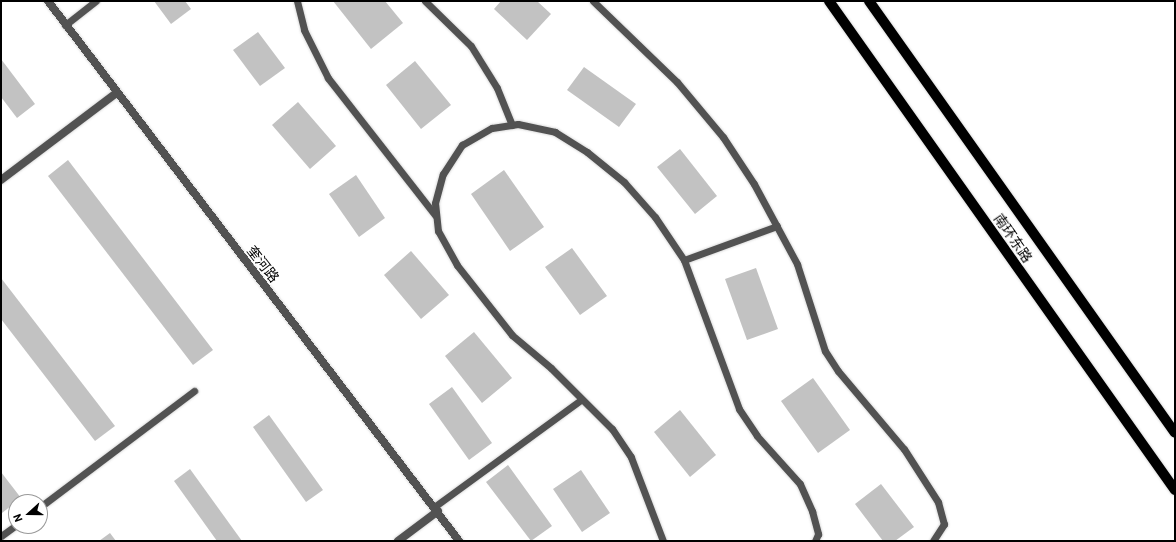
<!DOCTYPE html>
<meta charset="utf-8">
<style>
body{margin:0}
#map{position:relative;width:1176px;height:542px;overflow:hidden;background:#fff;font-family:Barlow,"Noto Sans SC",sans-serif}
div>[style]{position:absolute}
.building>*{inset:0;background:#c2c2c2}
.roads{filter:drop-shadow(0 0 1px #dbdbdb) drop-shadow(0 0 1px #dbdbdb)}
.service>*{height:7px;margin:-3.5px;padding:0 3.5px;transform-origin:3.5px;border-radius:3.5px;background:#525252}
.minor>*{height:8px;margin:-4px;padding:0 4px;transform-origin:4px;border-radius:4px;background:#525252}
.tertiary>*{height:8px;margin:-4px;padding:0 4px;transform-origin:4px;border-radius:4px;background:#525252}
.primary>*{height:10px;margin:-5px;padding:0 5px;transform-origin:5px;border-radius:5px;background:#000}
span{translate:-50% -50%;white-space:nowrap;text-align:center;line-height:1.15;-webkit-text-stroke:3px #fff;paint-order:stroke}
.street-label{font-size:14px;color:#000}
.frame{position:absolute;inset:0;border:2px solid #000;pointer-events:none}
.north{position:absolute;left:8px;top:494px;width:40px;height:40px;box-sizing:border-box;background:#fff;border:1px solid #999;border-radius:50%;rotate:249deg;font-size:11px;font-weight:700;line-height:16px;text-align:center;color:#000}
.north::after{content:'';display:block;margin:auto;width:14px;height:18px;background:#000;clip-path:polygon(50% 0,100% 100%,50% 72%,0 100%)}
</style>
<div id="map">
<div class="building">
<div style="clip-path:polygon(154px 1px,185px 1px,191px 9px,171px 24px)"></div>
<div style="clip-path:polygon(333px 1px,385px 1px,403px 23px,371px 49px)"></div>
<div style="clip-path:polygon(501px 1px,537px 1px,551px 14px,527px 40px,494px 9px)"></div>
<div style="clip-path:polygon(258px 32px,285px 68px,260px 86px,233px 50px)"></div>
<div style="clip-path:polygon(1px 59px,35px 104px,17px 118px,1px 97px)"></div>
<div style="clip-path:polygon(415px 61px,451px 105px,421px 129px,386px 85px)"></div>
<div style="clip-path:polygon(584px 67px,636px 104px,619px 127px,567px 90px)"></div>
<div style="clip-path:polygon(298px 102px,336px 146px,310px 169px,272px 125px)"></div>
<div style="clip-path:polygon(680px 149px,717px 196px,695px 214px,657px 167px)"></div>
<div style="clip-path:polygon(68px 160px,213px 350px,193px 365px,48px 176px)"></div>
<div style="clip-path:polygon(504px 170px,544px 227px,510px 251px,471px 194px)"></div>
<div style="clip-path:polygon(356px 175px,385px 218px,359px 237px,329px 194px)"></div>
<div style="clip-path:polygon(572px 248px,607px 296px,580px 315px,545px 267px)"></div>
<div style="clip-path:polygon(411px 251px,449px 295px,421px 319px,384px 275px)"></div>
<div style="clip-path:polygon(756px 268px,778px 329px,747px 340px,725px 279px)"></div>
<div style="clip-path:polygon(1px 278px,115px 426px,95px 441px,1px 319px)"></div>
<div style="clip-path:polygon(474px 332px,512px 378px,482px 403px,445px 356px)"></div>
<div style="clip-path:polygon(813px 378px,850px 430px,818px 453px,781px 401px)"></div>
<div style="clip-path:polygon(452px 387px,492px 443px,469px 460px,429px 404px)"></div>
<div style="clip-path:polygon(680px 410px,716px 455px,690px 477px,654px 432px)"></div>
<div style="clip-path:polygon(269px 415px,323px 490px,306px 502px,253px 427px)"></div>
<div style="clip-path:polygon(508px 465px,552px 526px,531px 541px,486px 482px)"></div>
<div style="clip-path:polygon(190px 469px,242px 541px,217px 541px,174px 481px)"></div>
<div style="clip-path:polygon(581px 470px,610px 513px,582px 532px,553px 489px)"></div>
<div style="clip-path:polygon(1px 472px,21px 498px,2px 513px,1px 512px)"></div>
<div style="clip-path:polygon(881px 484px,914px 527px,895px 541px,883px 541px,855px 504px)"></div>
<div style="clip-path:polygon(110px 533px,116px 541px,99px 541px)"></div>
</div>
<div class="roads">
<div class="service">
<div style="left:297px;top:1px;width:30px;rotate:76deg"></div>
<div style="left:304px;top:30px;width:54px;rotate:63.4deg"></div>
<div style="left:328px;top:78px;width:174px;rotate:52deg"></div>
<div style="left:425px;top:1px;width:64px;rotate:44.4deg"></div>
<div style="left:471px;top:46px;width:49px;rotate:58.2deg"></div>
<div style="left:497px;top:88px;width:40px;rotate:68deg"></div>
<div style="left:593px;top:1px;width:117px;rotate:44deg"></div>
<div style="left:677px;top:82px;width:72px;rotate:50.1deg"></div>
<div style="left:723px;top:137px;width:56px;rotate:56.6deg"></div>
<div style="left:754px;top:184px;width:91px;rotate:61.7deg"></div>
<div style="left:797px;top:264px;width:91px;rotate:72.2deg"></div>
<div style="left:825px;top:351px;width:24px;rotate:57deg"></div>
<div style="left:838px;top:371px;width:102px;rotate:49.8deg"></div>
<div style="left:904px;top:449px;width:63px;rotate:57.3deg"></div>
<div style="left:938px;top:502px;width:23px;rotate:75deg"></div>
<div style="left:944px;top:524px;width:20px;rotate:123deg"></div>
<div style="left:65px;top:25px;width:39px;rotate:-38deg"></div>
<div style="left:684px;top:260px;width:99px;rotate:-20.1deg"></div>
<div style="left:40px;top:507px;width:193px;rotate:-37deg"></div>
<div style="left:434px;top:507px;width:182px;rotate:-36.1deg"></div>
<div style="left:1px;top:536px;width:19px;rotate:-36deg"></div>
<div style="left:663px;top:541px;width:90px;rotate:-110.9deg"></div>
<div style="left:631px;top:457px;width:34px;rotate:-124deg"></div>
<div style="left:612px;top:429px;width:86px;rotate:-135deg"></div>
<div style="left:551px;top:368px;width:51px;rotate:-139.8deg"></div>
<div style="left:512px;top:335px;width:89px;rotate:-128.2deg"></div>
<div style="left:457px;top:265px;width:39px;rotate:-119deg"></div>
<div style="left:438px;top:231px;width:28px;rotate:-96deg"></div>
<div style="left:435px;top:203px;width:30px;rotate:-75deg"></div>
<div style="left:443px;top:174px;width:35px;rotate:-57deg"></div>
<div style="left:462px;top:145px;width:34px;rotate:-30deg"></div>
<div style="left:492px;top:128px;width:26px;rotate:-9deg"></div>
<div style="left:518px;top:124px;width:38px;rotate:12deg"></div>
<div style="left:555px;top:132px;width:38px;rotate:32deg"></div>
<div style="left:587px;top:152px;width:48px;rotate:39deg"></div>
<div style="left:624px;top:182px;width:47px;rotate:48.5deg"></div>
<div style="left:655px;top:217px;width:52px;rotate:56deg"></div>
<div style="left:684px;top:260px;width:159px;rotate:69.7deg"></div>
<div style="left:739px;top:409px;width:32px;rotate:56deg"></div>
<div style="left:757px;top:436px;width:64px;rotate:48.1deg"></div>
<div style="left:800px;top:484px;width:30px;rotate:66deg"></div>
<div style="left:812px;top:511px;width:24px;rotate:75deg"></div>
<div style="left:818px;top:534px;width:8px;rotate:113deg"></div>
</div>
<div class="minor">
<div style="left:1px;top:180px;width:143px;rotate:-37deg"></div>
<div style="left:398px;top:541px;width:50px;rotate:-36.9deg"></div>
</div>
<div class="tertiary">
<div style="left:48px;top:1px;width:679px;rotate:52.72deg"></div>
</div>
<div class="primary">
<div style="left:829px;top:1px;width:599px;rotate:54.72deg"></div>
<div style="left:869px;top:1px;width:529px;rotate:54.69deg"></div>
</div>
</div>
<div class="street-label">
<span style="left:1013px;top:238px;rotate:55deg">南环东路</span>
<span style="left:263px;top:264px;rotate:52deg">奎河路</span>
</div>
<div class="frame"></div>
<div class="north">N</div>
</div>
